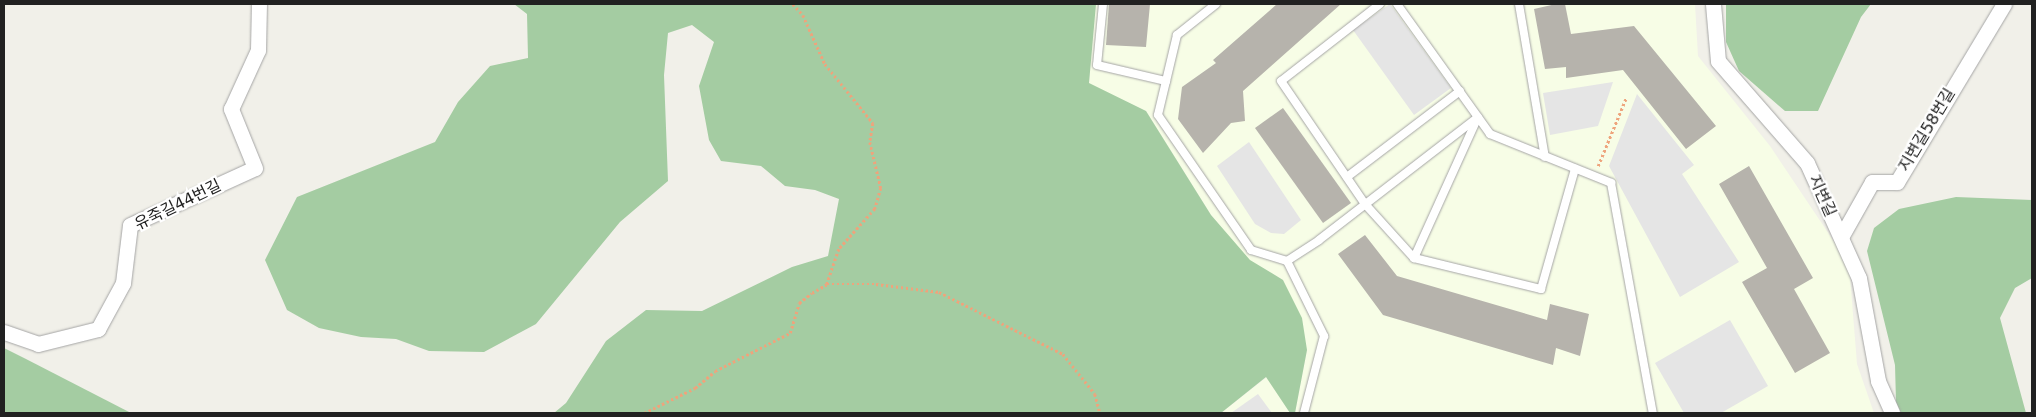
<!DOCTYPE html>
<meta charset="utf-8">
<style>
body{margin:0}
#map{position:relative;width:2036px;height:417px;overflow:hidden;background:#f1f0e9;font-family:"DejaVu Sans","Noto Sans KR",sans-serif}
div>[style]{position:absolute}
.education>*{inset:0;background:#f7fde6}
.forest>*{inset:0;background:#a4cca2}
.parking>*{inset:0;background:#e5e5e5}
.building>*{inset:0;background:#b6b3ac}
.path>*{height:2.5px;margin-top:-1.25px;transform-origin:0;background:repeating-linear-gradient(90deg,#eea47c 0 2.5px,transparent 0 5px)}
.roads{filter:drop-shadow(0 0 1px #a5a5a5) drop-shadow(0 0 1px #a5a5a5)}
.service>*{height:8px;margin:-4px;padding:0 4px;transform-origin:4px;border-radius:4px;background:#fff}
.minor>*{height:15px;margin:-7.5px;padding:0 7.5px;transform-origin:7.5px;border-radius:7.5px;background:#fff}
span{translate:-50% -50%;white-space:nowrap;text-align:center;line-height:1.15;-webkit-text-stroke:4.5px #fff;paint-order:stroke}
.street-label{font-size:16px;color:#212121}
.frame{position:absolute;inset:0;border:5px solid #212121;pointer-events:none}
</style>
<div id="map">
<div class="education">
<div style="clip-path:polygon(1096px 4px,1695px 4px,1698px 56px,1770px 146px,1849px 264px,1857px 364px,1874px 413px,1295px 413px,1307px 350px,1283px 280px,1250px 261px,1211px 215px,1146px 111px,1089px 84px)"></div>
<div style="clip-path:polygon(1267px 377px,1290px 413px,1221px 413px)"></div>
</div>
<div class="forest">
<div style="clip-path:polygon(514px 4px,1096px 4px,1089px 83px,1146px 111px,1211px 215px,1250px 260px,1283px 280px,1302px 318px,1307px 350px,1295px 413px,1290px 413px,1266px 377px,1221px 413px,554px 413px,566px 403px,606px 341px,646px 310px,702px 311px,792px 267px,828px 256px,839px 199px,815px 190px,785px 186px,761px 166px,721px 161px,709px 140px,699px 86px,714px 42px,692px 25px,668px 33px,664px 75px,668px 181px,620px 222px,536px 324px,484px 352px,429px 351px,396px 339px,361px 337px,319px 328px,287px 310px,265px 260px,297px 197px,435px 142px,458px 102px,490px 66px,528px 58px,527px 14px)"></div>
<div style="clip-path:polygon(1726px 4px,1871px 4px,1861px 17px,1818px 111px,1785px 111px,1739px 71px,1726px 42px)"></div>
<div style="clip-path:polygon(1956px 197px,2032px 200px,2032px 278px,2015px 288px,2000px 318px,2026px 413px,1901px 413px,1896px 402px,1895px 365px,1867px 251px,1874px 228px,1899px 209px)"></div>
<div style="clip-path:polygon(4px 348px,26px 359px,131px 413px,4px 413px)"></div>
</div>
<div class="parking">
<div style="clip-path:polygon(1390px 4px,1451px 88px,1414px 115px,1353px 30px)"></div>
<div style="clip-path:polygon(1613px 82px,1598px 126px,1550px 135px,1543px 93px)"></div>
<div style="clip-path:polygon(1637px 94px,1694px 165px,1682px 174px,1739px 262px,1680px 297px,1609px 166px)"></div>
<div style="clip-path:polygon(1249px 142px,1301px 220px,1284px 234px,1271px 233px,1255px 224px,1217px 166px)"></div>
<div style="clip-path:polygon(1730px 320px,1768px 386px,1721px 413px,1684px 413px,1655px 363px)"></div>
<div style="clip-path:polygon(1258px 394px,1272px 413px,1231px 413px)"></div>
</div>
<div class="building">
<div style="clip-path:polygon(1109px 4px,1150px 4px,1146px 47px,1106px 45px)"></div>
<div style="clip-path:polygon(1277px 4px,1341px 4px,1243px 91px,1245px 121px,1231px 123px,1203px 153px,1178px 119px,1182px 87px,1216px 63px,1213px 60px)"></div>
<div style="clip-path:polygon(1556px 4px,1565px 4px,1571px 34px,1634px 26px,1716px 126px,1686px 149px,1623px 70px,1566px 78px,1566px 67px,1545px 69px,1534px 9px)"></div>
<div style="clip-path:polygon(1283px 108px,1351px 203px,1323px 223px,1255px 128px)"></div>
<div style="clip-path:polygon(1749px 166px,1813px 278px,1794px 289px,1830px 353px,1795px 373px,1742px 282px,1767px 268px,1719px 184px)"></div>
<div style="clip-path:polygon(1365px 235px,1397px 276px,1547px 320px,1550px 304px,1589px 314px,1580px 356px,1556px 348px,1553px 365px,1383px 315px,1338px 254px)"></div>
</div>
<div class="path">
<div style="left:793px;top:4px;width:15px;rotate:48deg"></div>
<div style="left:803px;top:15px;width:54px;rotate:65.8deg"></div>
<div style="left:825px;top:64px;width:76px;rotate:50.9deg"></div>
<div style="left:873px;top:123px;width:19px;rotate:99deg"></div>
<div style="left:870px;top:142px;width:47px;rotate:76.6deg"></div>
<div style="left:881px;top:188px;width:22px;rotate:106deg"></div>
<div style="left:875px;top:209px;width:54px;rotate:132deg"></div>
<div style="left:839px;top:249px;width:37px;rotate:109deg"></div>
<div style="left:1598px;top:166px;width:74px;rotate:-67.6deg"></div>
<div style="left:644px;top:413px;width:57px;rotate:-26.1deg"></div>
<div style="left:695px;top:388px;width:26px;rotate:-40deg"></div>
<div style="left:715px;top:371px;width:84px;rotate:-26.9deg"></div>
<div style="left:790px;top:333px;width:31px;rotate:-73deg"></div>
<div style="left:799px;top:303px;width:16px;rotate:-38deg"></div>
<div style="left:812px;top:293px;width:17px;rotate:-31deg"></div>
<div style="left:827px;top:284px;width:49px"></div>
<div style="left:876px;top:284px;width:64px;rotate:7.2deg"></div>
<div style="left:939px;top:292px;width:139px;rotate:26.6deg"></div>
<div style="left:1063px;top:354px;width:51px;rotate:51.3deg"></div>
<div style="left:1095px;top:394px;width:20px;rotate:75deg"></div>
</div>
<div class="roads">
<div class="service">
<div style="left:1103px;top:4px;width:61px;rotate:95.6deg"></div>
<div style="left:1097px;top:65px;width:71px;rotate:13.1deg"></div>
<div style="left:1216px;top:4px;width:50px;rotate:141.5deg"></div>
<div style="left:1177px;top:35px;width:82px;rotate:103.4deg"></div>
<div style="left:1158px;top:115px;width:164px;rotate:55.4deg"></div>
<div style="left:1251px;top:250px;width:38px;rotate:17deg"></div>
<div style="left:1287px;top:261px;width:38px;rotate:-33deg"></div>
<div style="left:1319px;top:240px;width:201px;rotate:-37.7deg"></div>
<div style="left:1380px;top:4px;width:125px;rotate:142.1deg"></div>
<div style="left:1281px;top:81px;width:149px;rotate:55.7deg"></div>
<div style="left:1365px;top:204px;width:73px;rotate:47.8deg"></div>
<div style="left:1414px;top:258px;width:131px;rotate:13.7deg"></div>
<div style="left:1541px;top:289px;width:125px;rotate:-74.2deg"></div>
<div style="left:1397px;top:4px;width:160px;rotate:54.4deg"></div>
<div style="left:1490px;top:134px;width:131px;rotate:22deg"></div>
<div style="left:1611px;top:183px;width:234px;rotate:79.7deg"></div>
<div style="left:1519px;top:4px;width:155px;rotate:80.4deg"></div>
<div style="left:1347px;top:177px;width:142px;rotate:-37.3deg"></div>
<div style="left:1414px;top:258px;width:153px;rotate:-65.6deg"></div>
<div style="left:1287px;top:261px;width:84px;rotate:63.7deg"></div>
<div style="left:1324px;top:336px;width:80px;rotate:104.6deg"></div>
</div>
<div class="minor">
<div style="left:1713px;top:4px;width:57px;rotate:85deg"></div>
<div style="left:1718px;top:61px;width:135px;rotate:48.9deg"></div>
<div style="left:1807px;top:163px;width:126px;rotate:65.7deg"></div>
<div style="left:1859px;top:278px;width:105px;rotate:79.5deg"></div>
<div style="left:1878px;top:381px;width:35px;rotate:66deg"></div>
<div style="left:1841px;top:237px;width:63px;rotate:-60.6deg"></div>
<div style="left:1872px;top:182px;width:25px"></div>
<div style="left:1897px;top:182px;width:208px;rotate:-59deg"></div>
<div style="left:4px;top:332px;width:36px;rotate:19deg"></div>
<div style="left:38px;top:344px;width:62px;rotate:-14deg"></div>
<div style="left:98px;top:329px;width:52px;rotate:-61.5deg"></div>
<div style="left:123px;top:283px;width:58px;rotate:-83.1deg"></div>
<div style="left:130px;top:225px;width:137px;rotate:-24.5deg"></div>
<div style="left:255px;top:168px;width:64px;rotate:-112.1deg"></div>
<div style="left:231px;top:109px;width:65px;rotate:-65.4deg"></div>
<div style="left:258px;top:50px;width:46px;rotate:-88.8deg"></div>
</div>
</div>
<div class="street-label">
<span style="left:1927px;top:130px;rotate:-59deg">지변길58번길</span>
<span style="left:1822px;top:196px;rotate:66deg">지변길</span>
<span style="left:178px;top:205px;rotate:-26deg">유죽길44번길</span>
</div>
<div class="frame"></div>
</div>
